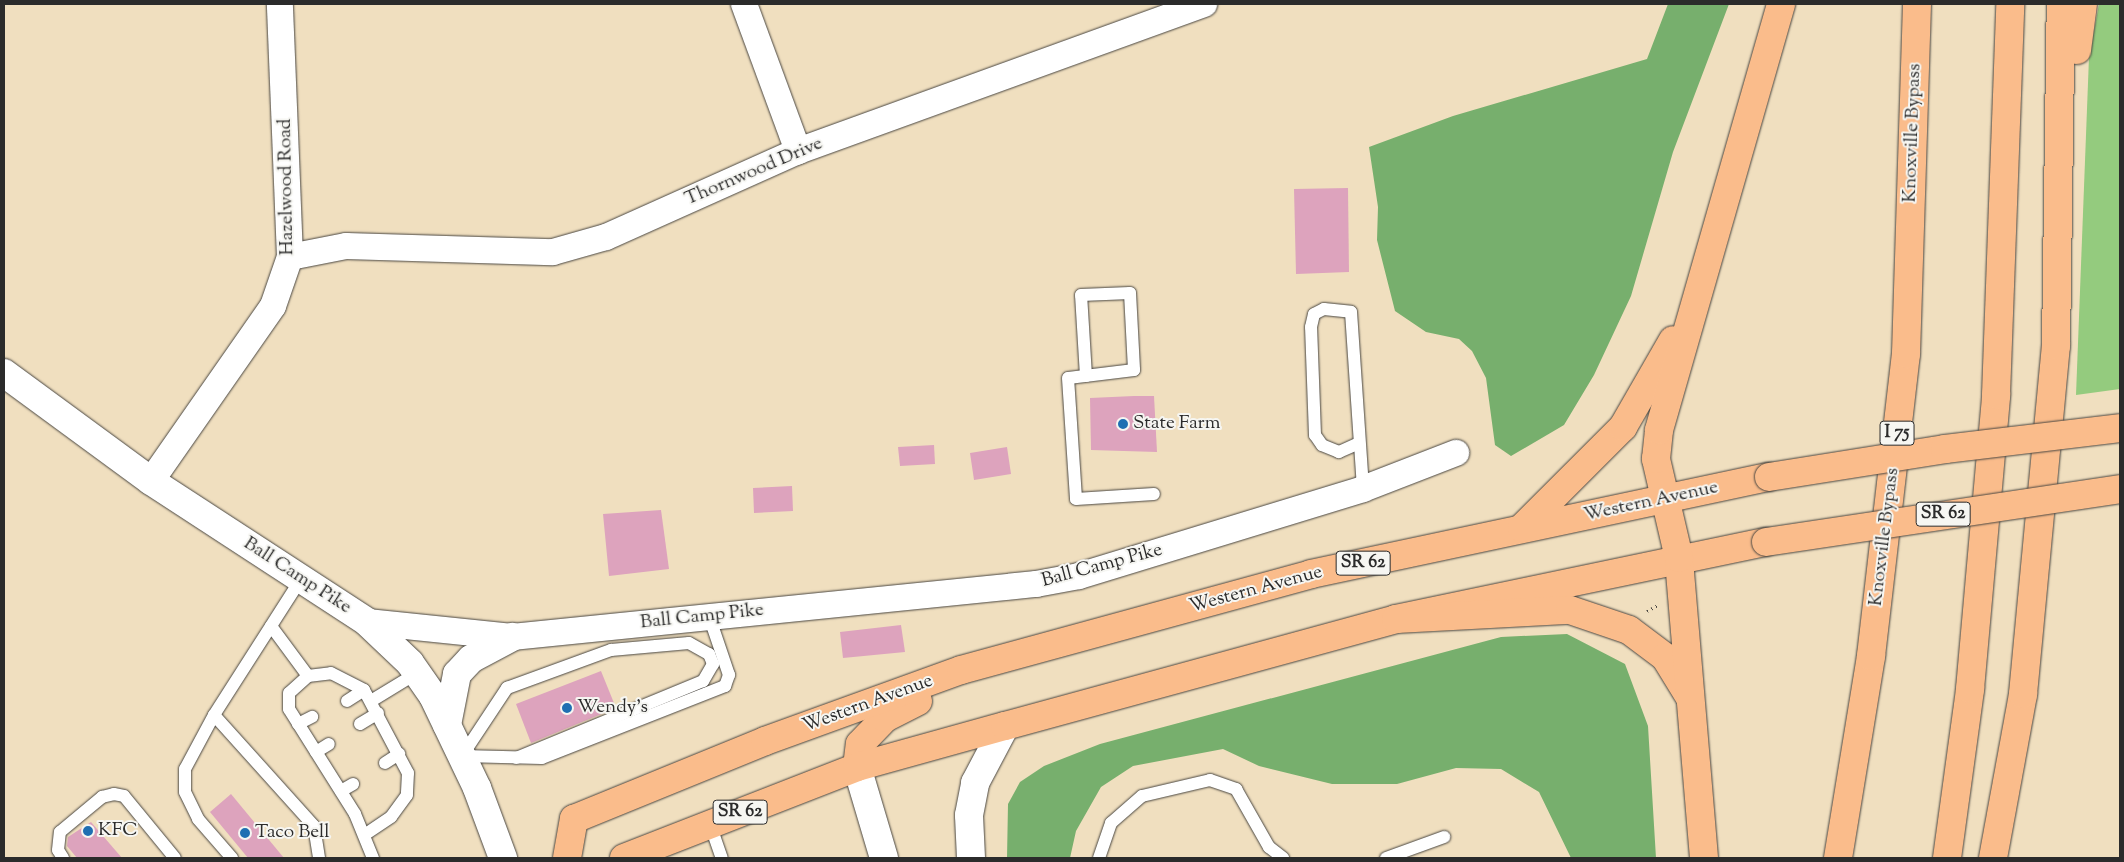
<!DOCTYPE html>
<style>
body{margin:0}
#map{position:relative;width:2124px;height:862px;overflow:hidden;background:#f0dfbf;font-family:"Sorts Mill Goudy",serif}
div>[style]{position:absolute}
.green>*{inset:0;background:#94cb7e}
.forest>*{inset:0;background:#77af6d}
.building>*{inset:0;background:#dda3bd}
.path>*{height:3px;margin-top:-1.5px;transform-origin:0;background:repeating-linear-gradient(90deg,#494641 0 1px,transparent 0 5px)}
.roads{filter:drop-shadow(0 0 1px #494641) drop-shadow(0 0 1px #494641)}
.service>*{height:12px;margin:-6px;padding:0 6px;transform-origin:6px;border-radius:6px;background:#fff}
.minor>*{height:26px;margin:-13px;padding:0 13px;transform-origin:13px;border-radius:13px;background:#fff}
.tertiary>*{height:28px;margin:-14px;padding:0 14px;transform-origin:14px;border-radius:14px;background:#fff}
.primary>*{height:28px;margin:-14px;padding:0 14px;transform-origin:14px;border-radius:14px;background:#fabc8b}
.motorway>*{height:28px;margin:-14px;padding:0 14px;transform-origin:14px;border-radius:14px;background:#fabc8b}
.bridges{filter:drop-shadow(0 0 1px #494641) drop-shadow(0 0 1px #494641)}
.primary-bridge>*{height:28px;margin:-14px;padding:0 14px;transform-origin:14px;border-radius:14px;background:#fabc8b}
.dots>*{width:14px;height:14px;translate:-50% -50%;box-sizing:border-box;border:2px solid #f6f6f2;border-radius:50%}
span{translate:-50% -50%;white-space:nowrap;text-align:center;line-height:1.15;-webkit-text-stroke:4px #f6f6f2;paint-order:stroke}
.shield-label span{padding:1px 4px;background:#f6f6f2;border:1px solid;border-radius:4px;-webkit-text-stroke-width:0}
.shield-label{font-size:18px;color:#2b2b2b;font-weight:700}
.street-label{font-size:19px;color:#2b2b2b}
.poi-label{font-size:19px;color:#2b2b2b}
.left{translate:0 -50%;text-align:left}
.frame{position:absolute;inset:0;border:5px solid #2b2b2b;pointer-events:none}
</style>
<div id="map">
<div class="green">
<div style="clip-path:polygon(2099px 4px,2120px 4px,2120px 389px,2076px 395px,2089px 57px)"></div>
</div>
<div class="forest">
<div style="clip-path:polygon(1668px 4px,1729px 4px,1673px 152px,1631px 296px,1594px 375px,1564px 425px,1511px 456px,1495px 445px,1486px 378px,1472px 351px,1459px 339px,1426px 332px,1395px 311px,1377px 240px,1378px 207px,1369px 147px,1453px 116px,1647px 59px)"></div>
<div style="clip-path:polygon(1567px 634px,1625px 664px,1648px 726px,1656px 858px,1571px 858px,1539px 792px,1501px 769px,1456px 768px,1397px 784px,1332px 784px,1259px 766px,1223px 749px,1133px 766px,1101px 787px,1076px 831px,1070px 858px,1007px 858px,1008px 804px,1020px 782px,1044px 766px,1100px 744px,1501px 637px)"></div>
</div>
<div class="building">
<div style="clip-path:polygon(1348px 188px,1349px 272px,1296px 274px,1294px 189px)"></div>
<div style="clip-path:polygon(1134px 396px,1154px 396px,1157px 452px,1091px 450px,1090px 398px)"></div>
<div style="clip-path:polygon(934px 445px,935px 464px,900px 466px,898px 447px)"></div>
<div style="clip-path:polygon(1007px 447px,1011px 474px,974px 480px,970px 453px)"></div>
<div style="clip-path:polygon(792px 486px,793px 511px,754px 513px,753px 488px)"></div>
<div style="clip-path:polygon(661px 510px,669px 569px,609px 576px,603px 514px)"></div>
<div style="clip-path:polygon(901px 625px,905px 652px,843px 658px,840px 632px)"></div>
<div style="clip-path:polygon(601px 671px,616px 708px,531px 743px,516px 704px)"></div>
<div style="clip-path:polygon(231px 794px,284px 858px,248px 858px,210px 812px)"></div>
<div style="clip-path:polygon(91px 822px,122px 858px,77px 858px,67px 846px,68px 837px)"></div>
</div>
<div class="path">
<div style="left:1647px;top:611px;width:13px;rotate:-29deg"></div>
</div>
<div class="roads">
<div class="service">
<div style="left:1086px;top:376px;width:81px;rotate:-93.5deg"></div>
<div style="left:1081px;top:295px;width:49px;rotate:-2.3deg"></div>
<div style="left:1130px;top:293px;width:77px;rotate:87deg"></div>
<div style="left:1134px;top:370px;width:66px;rotate:173.1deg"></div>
<div style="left:1068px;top:378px;width:121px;rotate:86.2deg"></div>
<div style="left:1076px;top:499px;width:78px;rotate:-3.7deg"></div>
<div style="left:1357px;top:444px;width:20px;rotate:156deg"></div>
<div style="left:1339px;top:452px;width:18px;rotate:-158deg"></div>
<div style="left:1322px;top:445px;width:12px;rotate:-125deg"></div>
<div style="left:1315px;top:435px;width:108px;rotate:-92.1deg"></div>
<div style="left:1311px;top:327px;width:13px;rotate:-77deg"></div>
<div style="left:1314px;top:314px;width:11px;rotate:-27deg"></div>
<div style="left:1324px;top:309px;width:27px;rotate:6deg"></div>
<div style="left:1351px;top:312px;width:177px;rotate:86.1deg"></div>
<div style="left:301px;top:579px;width:161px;rotate:122.6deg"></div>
<div style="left:214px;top:715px;width:149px;rotate:48deg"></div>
<div style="left:314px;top:826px;width:32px;rotate:81deg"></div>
<div style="left:271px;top:626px;width:62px;rotate:53.5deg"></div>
<div style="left:308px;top:676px;width:25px;rotate:138deg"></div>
<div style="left:289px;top:693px;width:16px;rotate:90deg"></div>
<div style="left:289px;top:709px;width:124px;rotate:57.8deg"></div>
<div style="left:355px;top:814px;width:48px;rotate:67.8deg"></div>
<div style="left:308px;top:676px;width:23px;rotate:-7deg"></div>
<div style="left:331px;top:673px;width:37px;rotate:27deg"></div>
<div style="left:364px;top:690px;width:94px;rotate:62.1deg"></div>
<div style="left:408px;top:773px;width:22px;rotate:93deg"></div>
<div style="left:407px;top:795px;width:27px;rotate:126deg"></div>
<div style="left:391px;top:817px;width:32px;rotate:146deg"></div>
<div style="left:347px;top:701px;width:20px;rotate:-33deg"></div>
<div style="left:371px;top:701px;width:54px;rotate:-31.3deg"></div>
<div style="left:214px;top:715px;width:61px;rotate:118.2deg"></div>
<div style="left:185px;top:769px;width:23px;rotate:90deg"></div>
<div style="left:185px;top:792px;width:30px;rotate:64deg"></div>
<div style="left:198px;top:819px;width:52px;rotate:48.9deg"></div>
<div style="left:298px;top:724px;width:16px;rotate:-27deg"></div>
<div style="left:360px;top:724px;width:21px;rotate:-31deg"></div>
<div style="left:316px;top:752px;width:15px;rotate:-32deg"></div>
<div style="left:462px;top:756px;width:82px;rotate:-56.5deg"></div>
<div style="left:507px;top:688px;width:111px;rotate:-20.1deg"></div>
<div style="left:611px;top:650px;width:78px;rotate:-5.1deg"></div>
<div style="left:689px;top:643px;width:23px;rotate:29deg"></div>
<div style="left:709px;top:654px;width:11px;rotate:68deg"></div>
<div style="left:713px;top:664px;width:20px;rotate:120deg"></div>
<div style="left:703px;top:681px;width:202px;rotate:157.6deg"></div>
<div style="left:462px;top:756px;width:80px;rotate:1.4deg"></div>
<div style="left:542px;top:758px;width:197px;rotate:-21.5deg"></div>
<div style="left:725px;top:686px;width:12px;rotate:-70deg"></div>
<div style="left:729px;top:675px;width:62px;rotate:-108.7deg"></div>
<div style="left:385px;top:763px;width:17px;rotate:-33deg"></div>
<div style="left:341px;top:791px;width:14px;rotate:-30deg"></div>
<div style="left:710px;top:824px;width:36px;rotate:71deg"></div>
<div style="left:63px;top:858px;width:9px;rotate:-122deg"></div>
<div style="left:58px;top:850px;width:18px;rotate:-84deg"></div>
<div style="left:60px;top:832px;width:55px;rotate:-39.8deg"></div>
<div style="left:102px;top:797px;width:12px;rotate:-14deg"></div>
<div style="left:114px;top:794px;width:10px;rotate:11deg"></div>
<div style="left:124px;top:796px;width:80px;rotate:50.6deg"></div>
<div style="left:1099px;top:858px;width:37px;rotate:-71deg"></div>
<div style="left:1111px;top:823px;width:41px;rotate:-41.1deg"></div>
<div style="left:1142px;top:796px;width:70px;rotate:-13.2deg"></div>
<div style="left:1210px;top:780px;width:28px;rotate:19deg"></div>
<div style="left:1236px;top:789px;width:67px;rotate:60.4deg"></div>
<div style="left:1269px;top:847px;width:18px;rotate:38deg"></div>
<div style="left:1386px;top:858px;width:62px;rotate:-19.9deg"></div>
</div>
<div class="minor">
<div style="left:744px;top:4px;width:157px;rotate:69.8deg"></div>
<div style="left:290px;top:257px;width:57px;rotate:-11.1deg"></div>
<div style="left:346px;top:246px;width:207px;rotate:1.7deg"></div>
<div style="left:553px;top:252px;width:55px;rotate:-15.8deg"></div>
<div style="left:606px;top:237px;width:210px;rotate:-24.1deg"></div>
<div style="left:798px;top:151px;width:432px;rotate:-19.9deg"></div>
<div style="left:151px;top:481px;width:213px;rotate:-55.1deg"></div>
<div style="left:273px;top:306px;width:52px;rotate:-70.9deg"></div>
<div style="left:290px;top:257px;width:253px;rotate:-92.3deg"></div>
<div style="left:367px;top:622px;width:146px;rotate:5.9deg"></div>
<div style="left:512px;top:637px;width:527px;rotate:-5.78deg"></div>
<div style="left:1036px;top:584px;width:44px;rotate:-10.5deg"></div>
<div style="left:1079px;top:576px;width:297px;rotate:-17deg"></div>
<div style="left:1363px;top:489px;width:100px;rotate:-21.2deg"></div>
</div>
<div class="tertiary">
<div style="left:4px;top:373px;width:182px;rotate:36.3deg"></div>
<div style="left:151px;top:481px;width:258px;rotate:33.1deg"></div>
<div style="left:367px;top:622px;width:59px;rotate:43.6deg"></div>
<div style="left:410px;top:663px;width:40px;rotate:55.1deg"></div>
<div style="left:433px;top:696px;width:102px;rotate:64.4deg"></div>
<div style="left:477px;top:788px;width:75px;rotate:69.6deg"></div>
<div style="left:447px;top:725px;width:52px;rotate:-78.9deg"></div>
<div style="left:457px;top:674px;width:21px;rotate:-47deg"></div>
<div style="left:471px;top:659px;width:47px;rotate:-28.2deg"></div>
<div style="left:857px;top:767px;width:95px;rotate:73.5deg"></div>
<div style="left:971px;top:858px;width:43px;rotate:-92.7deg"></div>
<div style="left:969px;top:815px;width:33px;rotate:-79deg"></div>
<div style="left:975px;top:783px;width:64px;rotate:-62.2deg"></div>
</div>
<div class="primary">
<div style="left:857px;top:767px;width:23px;rotate:-83deg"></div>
<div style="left:860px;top:744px;width:36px;rotate:-46deg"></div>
<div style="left:885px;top:718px;width:37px;rotate:-27deg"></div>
<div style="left:567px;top:858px;width:40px;rotate:-80deg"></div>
<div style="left:574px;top:819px;width:206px;rotate:-22.2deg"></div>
<div style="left:765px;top:741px;width:208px;rotate:-19.9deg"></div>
<div style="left:961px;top:670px;width:363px;rotate:-15.3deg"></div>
<div style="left:1311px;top:574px;width:468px;rotate:-12deg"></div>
<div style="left:624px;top:858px;width:250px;rotate:-21.3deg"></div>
<div style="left:857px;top:767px;width:154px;rotate:-15.5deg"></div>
<div style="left:1005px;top:726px;width:405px;rotate:-15.3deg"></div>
<div style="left:1396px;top:619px;width:378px;rotate:-11.8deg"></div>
</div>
<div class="motorway">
<div style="left:2077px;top:50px;width:46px;rotate:-82.6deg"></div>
<div style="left:1522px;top:528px;width:143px;rotate:-45deg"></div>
<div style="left:1623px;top:427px;width:100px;rotate:-60.1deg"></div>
<div style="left:1396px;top:619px;width:174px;rotate:-3deg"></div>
<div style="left:1570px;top:610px;width:62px;rotate:18.7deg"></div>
<div style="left:1629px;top:630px;width:45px;rotate:36.9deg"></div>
<div style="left:1665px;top:657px;width:46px;rotate:58.4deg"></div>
<div style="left:1704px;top:858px;width:301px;rotate:-94.8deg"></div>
<div style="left:1679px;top:558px;width:102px;rotate:-103.1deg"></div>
<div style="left:1656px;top:459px;width:29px;rotate:-84deg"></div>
<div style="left:1659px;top:430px;width:443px;rotate:-74deg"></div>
<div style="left:1838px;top:858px;width:205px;rotate:-80.7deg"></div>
<div style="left:1871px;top:656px;width:304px;rotate:-83.4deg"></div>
<div style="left:1906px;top:354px;width:350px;rotate:-88.2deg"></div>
<div style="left:1947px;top:858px;width:171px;rotate:-82.2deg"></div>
<div style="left:1970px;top:689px;width:295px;rotate:-84.9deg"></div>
<div style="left:1996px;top:395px;width:391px;rotate:-87.9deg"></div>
<div style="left:1993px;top:858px;width:167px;rotate:-79.6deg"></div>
<div style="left:2023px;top:694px;width:350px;rotate:-84.6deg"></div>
<div style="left:2056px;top:346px;width:342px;rotate:-89.2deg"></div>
</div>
</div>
<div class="bridges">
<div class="primary-bridge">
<div style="left:1769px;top:477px;width:178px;rotate:-9deg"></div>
<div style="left:1945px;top:449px;width:176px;rotate:-6.8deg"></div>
<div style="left:1766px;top:542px;width:358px;rotate:-8.5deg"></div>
</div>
</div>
<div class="dots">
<div style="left:1123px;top:424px;background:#1f6fb2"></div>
<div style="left:567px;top:708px;background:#1f6fb2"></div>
<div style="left:88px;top:831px;background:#1f6fb2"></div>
<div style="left:245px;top:833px;background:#1f6fb2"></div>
</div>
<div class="shield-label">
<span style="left:1897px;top:433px">I 75</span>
<span style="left:1943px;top:514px">SR 62</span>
<span style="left:1363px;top:563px">SR 62</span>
<span style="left:740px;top:812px">SR 62</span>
</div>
<div class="street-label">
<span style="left:1913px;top:133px;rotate:-88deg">Knoxville Bypass</span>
<span style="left:754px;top:172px;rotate:-23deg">Thornwood Drive</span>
<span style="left:287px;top:187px;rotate:-91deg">Hazelwood Road</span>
<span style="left:1651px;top:502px;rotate:-12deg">Western Avenue</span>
<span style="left:1885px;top:537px;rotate:-83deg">Knoxville Bypass</span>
<span style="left:1102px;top:566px;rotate:-15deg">Ball Camp Pike</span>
<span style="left:297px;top:576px;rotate:33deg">Ball Camp Pike</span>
<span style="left:1256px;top:590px;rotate:-15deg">Western Avenue</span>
<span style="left:702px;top:617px;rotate:-6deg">Ball Camp Pike</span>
<span style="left:868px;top:704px;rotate:-20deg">Western Avenue</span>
</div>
<div class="poi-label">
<span class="left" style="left:1133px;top:424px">State Farm</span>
<span class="left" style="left:577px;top:708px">Wendy's</span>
<span class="left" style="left:98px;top:831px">KFC</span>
<span class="left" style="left:255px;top:833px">Taco Bell</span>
</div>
<div class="frame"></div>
</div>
